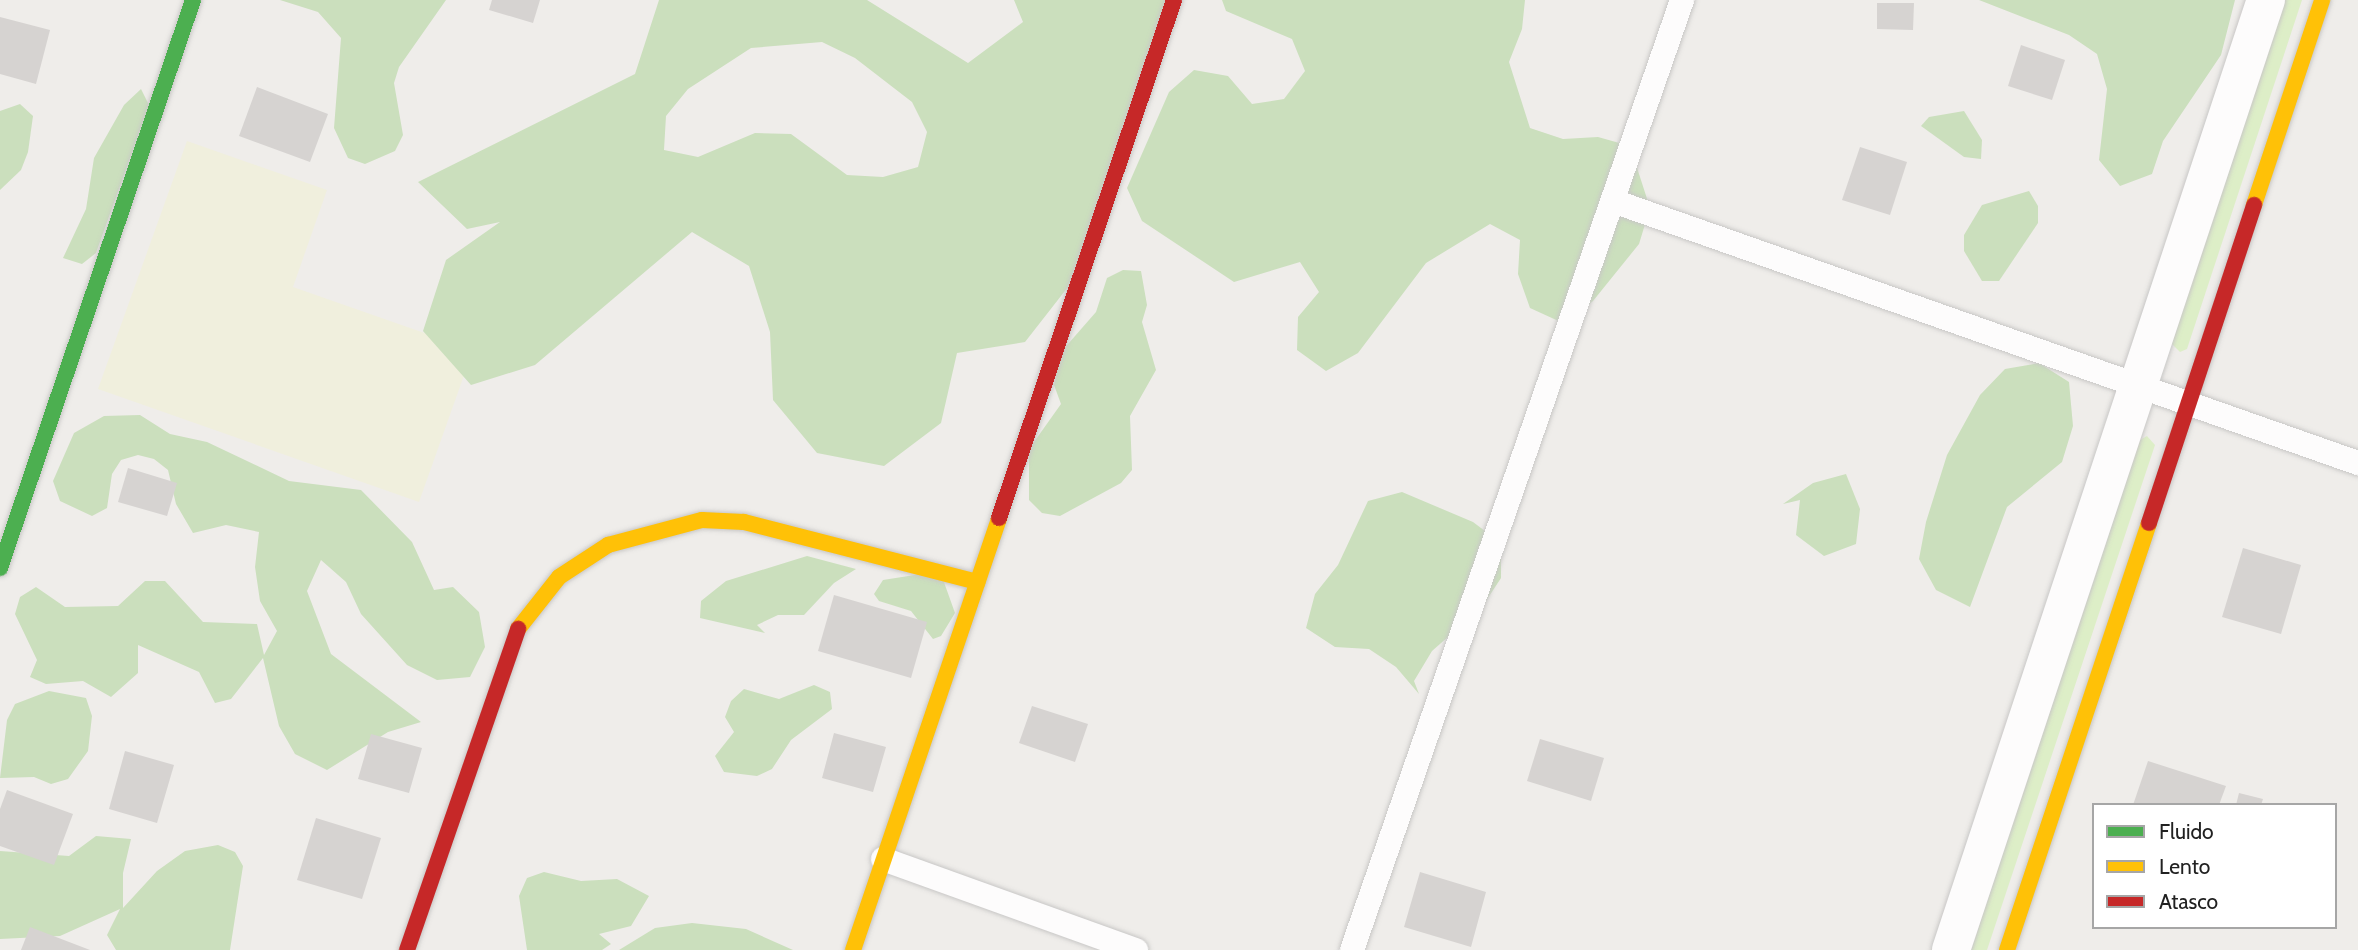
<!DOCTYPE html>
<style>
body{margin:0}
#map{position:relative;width:2358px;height:950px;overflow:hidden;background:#efedea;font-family:Cabin,sans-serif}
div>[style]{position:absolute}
.farmland>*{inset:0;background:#f0efdd}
.grass>*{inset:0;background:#ddeec7}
.forest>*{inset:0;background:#cbdfbd}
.building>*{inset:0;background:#d6d3d1}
.roads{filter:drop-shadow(0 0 2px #c8c7c6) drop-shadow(0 0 2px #c8c7c6)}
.lane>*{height:24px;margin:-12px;padding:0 12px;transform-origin:12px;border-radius:12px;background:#fdfcfc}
.street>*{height:38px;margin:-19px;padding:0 19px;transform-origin:19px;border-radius:19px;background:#fdfcfc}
.fast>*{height:16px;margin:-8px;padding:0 8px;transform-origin:8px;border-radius:8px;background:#4caf50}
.slow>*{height:16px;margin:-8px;padding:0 8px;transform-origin:8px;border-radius:8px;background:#ffc107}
.jam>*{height:16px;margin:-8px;padding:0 8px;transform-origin:8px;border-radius:8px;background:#c62828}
span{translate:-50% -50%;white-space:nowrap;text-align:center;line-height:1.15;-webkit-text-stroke:7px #fff;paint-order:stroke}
.legend{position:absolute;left:2092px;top:803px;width:245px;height:126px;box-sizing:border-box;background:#fff;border:2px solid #a6a6a6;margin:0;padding:9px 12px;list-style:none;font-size:21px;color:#212121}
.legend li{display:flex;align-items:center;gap:14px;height:35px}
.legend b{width:35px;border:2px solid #a6a6a6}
</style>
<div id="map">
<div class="farmland">
<div style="clip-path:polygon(187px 141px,327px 190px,293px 287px,473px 350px,419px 502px,98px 389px)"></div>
</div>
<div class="grass">
<div style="clip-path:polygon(2285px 0,2302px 0,2187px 349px,2180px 352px,2171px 343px)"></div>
<div style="clip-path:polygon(2147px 436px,2155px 445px,1987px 950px,1971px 950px,2140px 440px)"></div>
</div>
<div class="forest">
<div style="clip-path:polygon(280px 0,446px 0,399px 67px,394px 83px,403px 135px,395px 151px,365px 164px,348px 158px,334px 128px,341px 38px,318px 12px)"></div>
<div style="clip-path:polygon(evenodd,659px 0,867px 0,968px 63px,1023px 22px,1014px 0,1174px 0,1068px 287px,1025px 342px,957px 353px,941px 423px,884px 466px,817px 453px,773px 400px,770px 332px,749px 266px,692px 232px,535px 365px,471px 385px,423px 331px,446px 260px,500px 222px,467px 229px,418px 182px,635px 74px,659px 0,822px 42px,855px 58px,912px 102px,927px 132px,918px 167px,883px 177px,847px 175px,791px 134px,755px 133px,698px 157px,664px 150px,666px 116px,688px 89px,751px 48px,822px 42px)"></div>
<div style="clip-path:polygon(1222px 0,1525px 0,1522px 29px,1509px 62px,1530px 128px,1563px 139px,1598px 137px,1630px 146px,1650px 208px,1639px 244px,1593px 301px,1565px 324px,1530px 308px,1518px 274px,1520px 240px,1490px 224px,1426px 263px,1358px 353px,1326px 371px,1297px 350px,1298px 317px,1319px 292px,1300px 262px,1234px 282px,1142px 221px,1127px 188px,1169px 92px,1194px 70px,1228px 76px,1252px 104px,1284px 99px,1305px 71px,1292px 39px,1226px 11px)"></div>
<div style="clip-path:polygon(1979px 0,2235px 0,2221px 55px,2163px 141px,2152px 174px,2120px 186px,2099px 160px,2107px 89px,2097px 54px,2069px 35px)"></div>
<div style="clip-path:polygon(141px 89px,149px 105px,96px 253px,82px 264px,63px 258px,86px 209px,94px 158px,124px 105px)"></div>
<div style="clip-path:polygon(20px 104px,33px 116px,28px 152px,21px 170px,0 190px,0 111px)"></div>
<div style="clip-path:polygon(1964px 111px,1982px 140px,1981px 159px,1964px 157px,1921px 126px,1929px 117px)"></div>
<div style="clip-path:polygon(2029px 191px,2038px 206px,2038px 223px,1999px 281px,1982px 281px,1964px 251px,1964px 235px,1982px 205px)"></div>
<div style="clip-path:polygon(1123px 270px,1141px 271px,1147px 305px,1142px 322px,1156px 370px,1130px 416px,1132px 470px,1121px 483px,1060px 516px,1042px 513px,1029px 500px,1029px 449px,1061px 404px,1054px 385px,1061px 352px,1096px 312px,1107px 278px)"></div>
<div style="clip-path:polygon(2039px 363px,2069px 382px,2073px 426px,2062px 462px,2007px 507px,1970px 607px,1936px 590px,1919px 559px,1926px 522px,1947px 455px,1980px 395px,2005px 369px)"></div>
<div style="clip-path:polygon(140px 415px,170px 434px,207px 442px,289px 481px,361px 490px,412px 542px,434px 590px,453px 587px,479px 612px,485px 647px,470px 677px,437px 680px,407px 665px,361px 614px,346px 582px,321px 560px,307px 591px,331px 654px,421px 722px,388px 732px,327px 770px,295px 754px,279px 726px,263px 658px,231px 699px,215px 703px,199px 672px,138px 645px,138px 673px,111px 697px,83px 681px,46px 684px,30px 677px,37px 660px,15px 614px,20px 597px,36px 587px,65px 607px,118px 606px,145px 581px,165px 581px,203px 622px,257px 624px,264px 655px,277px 631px,260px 601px,255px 567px,259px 532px,226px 525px,193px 533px,176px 504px,168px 470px,154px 459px,138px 455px,121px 460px,112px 474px,107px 508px,92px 516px,60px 501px,53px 481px,74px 433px,104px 416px)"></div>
<div style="clip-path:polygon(1846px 474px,1860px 509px,1856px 544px,1824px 556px,1796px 535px,1800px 500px,1783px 504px,1813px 483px)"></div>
<div style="clip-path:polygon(1402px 492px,1473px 522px,1501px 543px,1501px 578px,1482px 607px,1432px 651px,1414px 681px,1419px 694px,1396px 667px,1369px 649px,1335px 647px,1306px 628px,1315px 594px,1338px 565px,1368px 501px)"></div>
<div style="clip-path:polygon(807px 556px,856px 569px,834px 583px,804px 615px,778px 615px,757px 625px,765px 633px,700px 618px,701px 601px,726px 581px)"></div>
<div style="clip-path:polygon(940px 571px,955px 613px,941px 636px,933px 639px,911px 611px,879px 601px,874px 594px,883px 580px)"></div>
<div style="clip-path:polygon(814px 685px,830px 692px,832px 709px,791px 740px,772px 769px,757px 776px,724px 772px,715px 756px,734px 732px,725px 717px,731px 701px,744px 689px,779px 699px)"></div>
<div style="clip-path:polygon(49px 691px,86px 698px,92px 716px,88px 751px,68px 779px,51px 784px,34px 777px,0 778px,7px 720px,15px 704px)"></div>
<div style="clip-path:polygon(96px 836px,131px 839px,123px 873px,123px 908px,157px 871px,185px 851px,218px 845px,235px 852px,243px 866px,230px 950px,116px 950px,107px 935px,120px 909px,60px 936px,0 939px,0 851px,69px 856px)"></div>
<div style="clip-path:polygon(544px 872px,581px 881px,617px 879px,649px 896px,631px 926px,599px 934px,611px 944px,602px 950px,527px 950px,519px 896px,527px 878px)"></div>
<div style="clip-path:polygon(692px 923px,746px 929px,793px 950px,619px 950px,655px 928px)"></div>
</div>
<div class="building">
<div style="clip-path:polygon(492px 0,540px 0,533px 23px,489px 10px)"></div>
<div style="clip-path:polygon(1877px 3px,1914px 3px,1913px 30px,1877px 29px)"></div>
<div style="clip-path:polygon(0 17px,50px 30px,36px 84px,0 74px)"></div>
<div style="clip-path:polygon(2021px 45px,2065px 60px,2052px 100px,2008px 86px)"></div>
<div style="clip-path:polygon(257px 87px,328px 114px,310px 162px,239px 136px)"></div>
<div style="clip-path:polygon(1860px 147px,1907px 162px,1890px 215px,1842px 200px)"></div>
<div style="clip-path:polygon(128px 468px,177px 483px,167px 516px,118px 502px)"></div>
<div style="clip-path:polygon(2243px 548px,2301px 565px,2281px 634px,2222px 617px)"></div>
<div style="clip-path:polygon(834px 595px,927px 622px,911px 678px,818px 651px)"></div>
<div style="clip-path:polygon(1032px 706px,1088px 724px,1075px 762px,1019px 743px)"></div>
<div style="clip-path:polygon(834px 733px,886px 747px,873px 792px,822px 778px)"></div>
<div style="clip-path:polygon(371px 734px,422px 748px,409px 793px,358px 779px)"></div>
<div style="clip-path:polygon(1540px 739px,1604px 758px,1591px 801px,1527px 781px)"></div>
<div style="clip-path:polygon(125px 751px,174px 765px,157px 823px,109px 809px)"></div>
<div style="clip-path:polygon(2148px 761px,2226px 786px,2219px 805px,2133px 805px)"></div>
<div style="clip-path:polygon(7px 790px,73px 814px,54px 865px,0 846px,0 809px)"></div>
<div style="clip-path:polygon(2239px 793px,2263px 799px,2261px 805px,2236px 805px)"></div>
<div style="clip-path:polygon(316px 818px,381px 838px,362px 899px,297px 880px)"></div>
<div style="clip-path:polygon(1420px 872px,1486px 892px,1471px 947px,1404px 927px)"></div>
<div style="clip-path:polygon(30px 927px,90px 950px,21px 950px)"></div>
</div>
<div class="roads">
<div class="lane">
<div style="left:1613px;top:201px;width:790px;rotate:19.38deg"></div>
<div style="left:883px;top:859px;width:269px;rotate:19.8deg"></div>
<div style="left:1352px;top:950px;width:1006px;rotate:-70.84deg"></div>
</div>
<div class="street">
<div style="left:1951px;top:950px;width:1001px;rotate:-71.66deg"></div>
</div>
<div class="fast">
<div style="left:0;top:568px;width:600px;rotate:-71.23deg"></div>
</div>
<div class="slow">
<div style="left:2254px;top:205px;width:216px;rotate:-71.6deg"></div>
<div style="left:518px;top:629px;width:66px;rotate:-51.7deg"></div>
<div style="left:559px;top:577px;width:59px;rotate:-33.1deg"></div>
<div style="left:608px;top:545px;width:97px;rotate:-14.9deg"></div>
<div style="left:702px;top:520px;width:42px;rotate:2.7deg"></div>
<div style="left:744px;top:522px;width:241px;rotate:14.4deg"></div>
<div style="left:853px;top:950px;width:456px;rotate:-71.3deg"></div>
<div style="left:2007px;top:950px;width:450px;rotate:-71.6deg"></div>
</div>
<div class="jam">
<div style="left:999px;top:518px;width:547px;rotate:-71.33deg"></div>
<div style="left:2149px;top:523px;width:335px;rotate:-71.7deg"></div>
<div style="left:407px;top:950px;width:340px;rotate:-70.9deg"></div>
</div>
</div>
<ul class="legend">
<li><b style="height:9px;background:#4caf50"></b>Fluido</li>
<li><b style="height:9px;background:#ffc107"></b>Lento</li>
<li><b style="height:9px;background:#c62828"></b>Atasco</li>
</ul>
</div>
